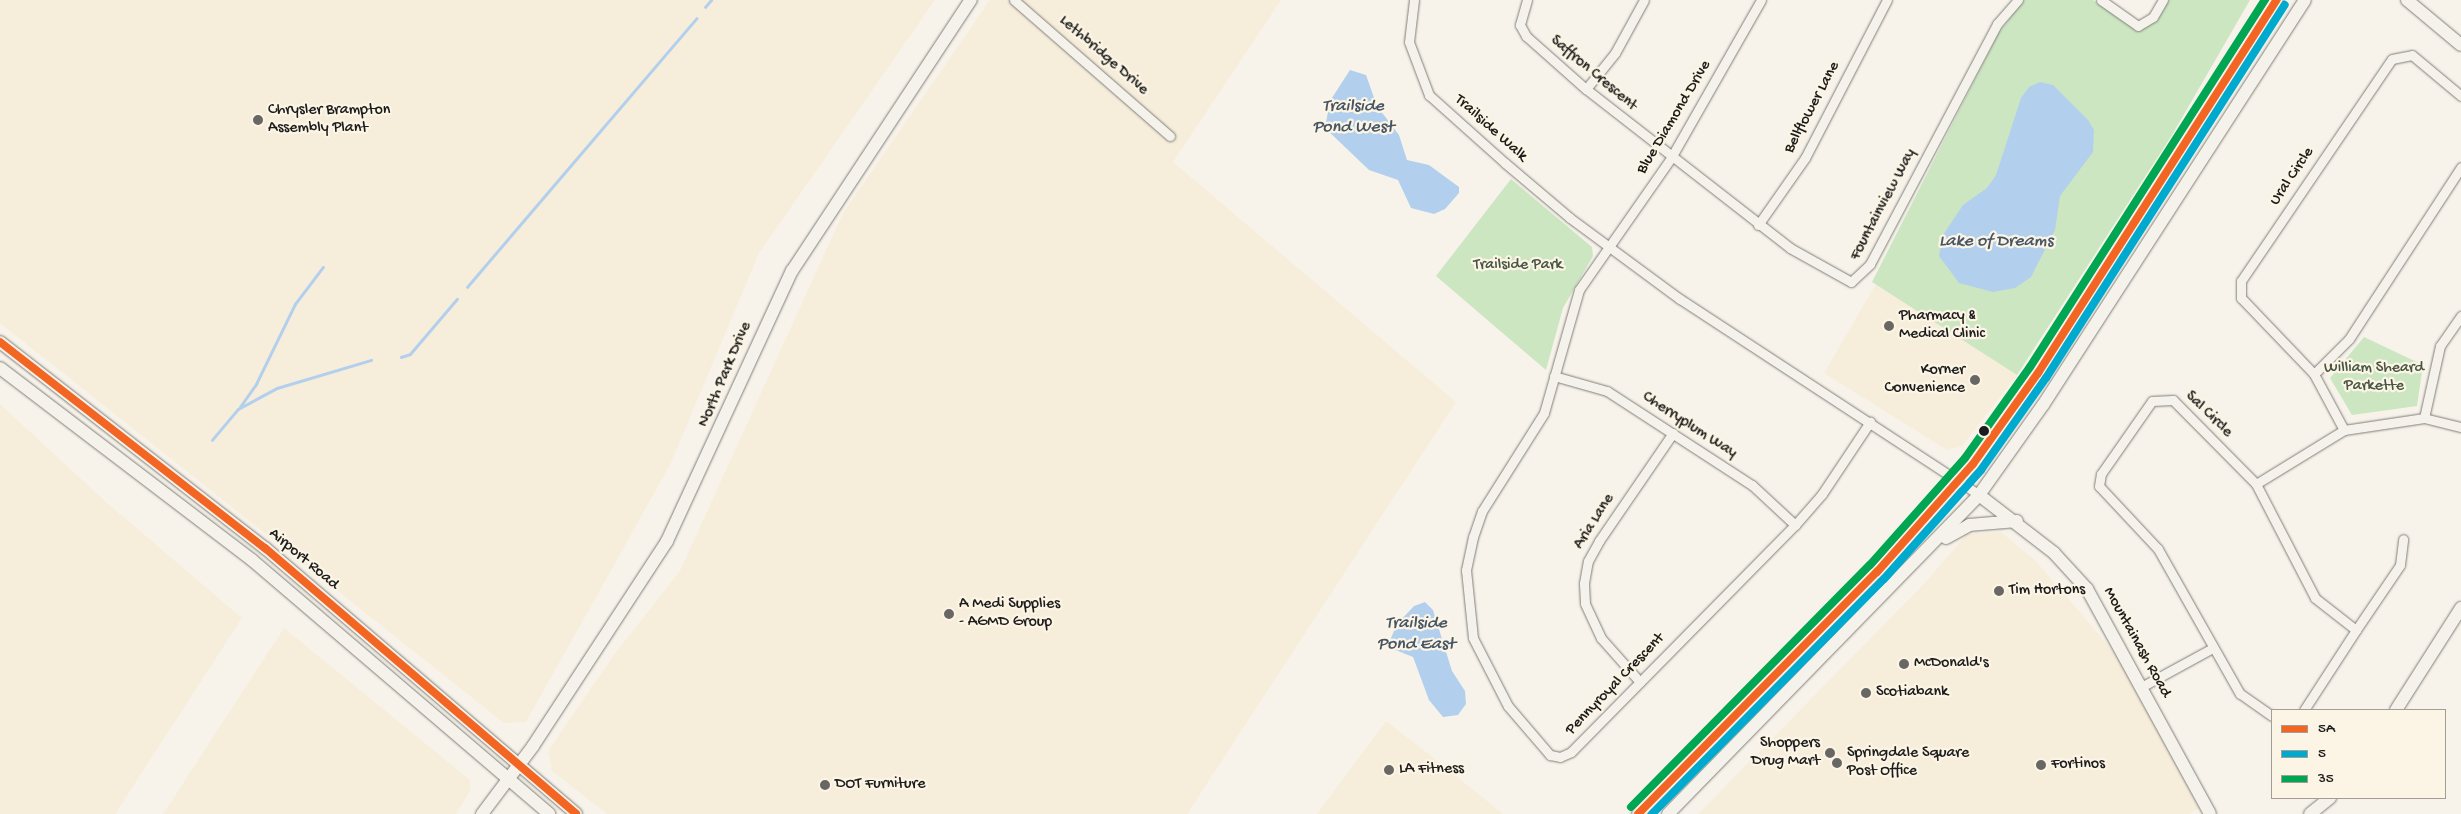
<!DOCTYPE html>
<style>
body{margin:0}
#map{position:relative;width:2461px;height:814px;overflow:hidden;background:#f7f3ea;font-family:"Gochi Hand",sans-serif}
div>[style]{position:absolute}
.built>*{inset:0;background:#f7eddb}
.green>*{inset:0;background:#cbe6c1}
.water>*{inset:0;background:#b2d0ed}
.stream>*{height:2.5px;margin:-1.25px;padding:0 1.25px;transform-origin:1.25px;border-radius:1.25px;background:#b2d0ed}
.roads{filter:drop-shadow(0 0 1px #7f7d79) drop-shadow(0 0 1px #7f7d79)}
.street>*{height:9px;margin:-4.5px;padding:0 4.5px;transform-origin:4.5px;border-radius:4.5px;background:#f5f2ec}
.secondary>*{height:12px;margin:-6px;padding:0 6px;transform-origin:6px;border-radius:6px;background:#f5f2ec}
.bus-1>*{height:8px;margin:-4px;padding:0 4px;transform-origin:4px;border-radius:4px;background:#f26522}
.bus-2>*{height:8px;margin:-4px;padding:0 4px;transform-origin:4px;border-radius:4px;background:#00a9ce}
.bus-3>*{height:8px;margin:-4px;padding:0 4px;transform-origin:4px;border-radius:4px;background:#00a651}
.dots>*{width:14px;height:14px;translate:-50% -50%;box-sizing:border-box;border:2px solid #fcf5e5;border-radius:50%}
span{translate:-50% -50%;white-space:nowrap;text-align:center;line-height:1.15;-webkit-text-stroke:4.5px #fcf5e5;paint-order:stroke}
.street-label{font-size:16px;color:#1c1c1c}
.poi-label{font-size:16px;color:#1c1c1c}
.left{translate:0 -50%;text-align:left}
.right{translate:-100% -50%;text-align:right}
.park-label{font-size:16px;color:#465643}
.water-label{font-size:18px;color:#465666;font-style:italic}
.legend{position:absolute;left:2271px;top:709px;width:175px;height:90px;box-sizing:border-box;background:#fcf5e5;border:1px solid #a29e95;margin:0;padding:6px 9px;list-style:none;font-size:15px;color:#1c1c1c}
.legend li{display:flex;align-items:center;gap:10px;height:25px}
.legend b{width:25px;border:1px solid #a29e95}
</style>
<div id="map">
<div class="built">
<div style="clip-path:polygon(0 0,935px 0,759px 253px,670px 465px,526px 722px,504px 723px,0 323px)"></div>
<div style="clip-path:polygon(990px 0,1281px 0,1173px 162px,1456px 402px,1187px 814px,607px 814px,552px 771px,548px 751px,616px 652px,680px 571px,843px 213px)"></div>
<div style="clip-path:polygon(1876px 284px,2017px 375px,1962px 446px,1947px 450px,1824px 373px)"></div>
<div style="clip-path:polygon(0 404px,107px 503px,242px 618px,115px 814px,0 814px)"></div>
<div style="clip-path:polygon(2001px 532px,2036px 561px,2143px 686px,2205px 805px,2189px 814px,1698px 814px,1923px 585px,1967px 534px)"></div>
<div style="clip-path:polygon(284px 628px,470px 780px,470px 791px,456px 814px,163px 814px)"></div>
<div style="clip-path:polygon(1386px 721px,1426px 752px,1503px 814px,1317px 814px)"></div>
</div>
<div class="green">
<div style="clip-path:polygon(2024px 0,2093px 0,2136px 30px,2153px 23px,2169px 0,2250px 0,2172px 135px,2017px 375px,1872px 282px,1999px 32px)"></div>
<div style="clip-path:polygon(1511px 179px,1592px 247px,1593px 256px,1563px 308px,1546px 370px,1436px 276px)"></div>
<div style="clip-path:polygon(2364px 337px,2423px 365px,2417px 406px,2352px 415px,2330px 378px)"></div>
</div>
<div class="water">
<div style="clip-path:polygon(1350px 70px,1366px 75px,1377px 106px,1399px 135px,1407px 160px,1429px 165px,1459px 187px,1459px 193px,1445px 209px,1434px 214px,1411px 208px,1398px 180px,1369px 170px,1325px 128px,1330px 101px)"></div>
<div style="clip-path:polygon(2040px 82px,2053px 85px,2088px 120px,2094px 130px,2093px 152px,2060px 196px,2055px 230px,2031px 277px,2015px 288px,1993px 292px,1959px 283px,1939px 256px,1943px 235px,1963px 205px,1987px 188px,1996px 175px,2021px 98px,2029px 87px)"></div>
<div style="clip-path:polygon(1425px 602px,1433px 610px,1452px 671px,1465px 691px,1466px 704px,1458px 715px,1443px 717px,1429px 700px,1413px 657px,1393px 649px,1391px 638px,1397px 624px,1414px 606px)"></div>
</div>
<div class="stream">
<div style="left:705px;top:7px;width:9px;rotate:-49deg"></div>
<div style="left:467px;top:287px;width:353px;rotate:-49.5deg"></div>
<div style="left:401px;top:357px;width:9px;rotate:-18deg"></div>
<div style="left:410px;top:354px;width:72px;rotate:-49.5deg"></div>
<div style="left:240px;top:407px;width:28px;rotate:-55deg"></div>
<div style="left:256px;top:384px;width:89px;rotate:-64deg"></div>
<div style="left:295px;top:304px;width:46px;rotate:-52.9deg"></div>
<div style="left:212px;top:440px;width:40px;rotate:-50deg"></div>
<div style="left:238px;top:409px;width:44px;rotate:-28.3deg"></div>
<div style="left:277px;top:388px;width:98px;rotate:-16.6deg"></div>
</div>
<div class="roads">
<div class="street">
<div style="left:1014px;top:0;width:207px;rotate:41.1deg"></div>
<div style="left:1414px;top:0;width:42px;rotate:96.8deg"></div>
<div style="left:1409px;top:42px;width:57px;rotate:69.3deg"></div>
<div style="left:1429px;top:95px;width:102px;rotate:41.8deg"></div>
<div style="left:1505px;top:163px;width:85px;rotate:40.2deg"></div>
<div style="left:1570px;top:218px;width:137px;rotate:36.4deg"></div>
<div style="left:1680px;top:299px;width:358px;rotate:33.2deg"></div>
<div style="left:1527px;top:0;width:26px;rotate:106deg"></div>
<div style="left:1520px;top:25px;width:13px;rotate:61deg"></div>
<div style="left:1526px;top:36px;width:80px;rotate:41.5deg"></div>
<div style="left:1586px;top:89px;width:259px;rotate:37.9deg"></div>
<div style="left:1790px;top:248px;width:70px;rotate:29.1deg"></div>
<div style="left:1851px;top:282px;width:26px;rotate:-43deg"></div>
<div style="left:1870px;top:264px;width:272px;rotate:-62.1deg"></div>
<div style="left:1997px;top:24px;width:32px;rotate:-49deg"></div>
<div style="left:1761px;top:0;width:182px;rotate:119.7deg"></div>
<div style="left:1671px;top:158px;width:161px;rotate:124.9deg"></div>
<div style="left:1579px;top:290px;width:128px;rotate:105.9deg"></div>
<div style="left:1544px;top:413px;width:116px;rotate:122.3deg"></div>
<div style="left:1482px;top:511px;width:28px;rotate:109deg"></div>
<div style="left:1473px;top:537px;width:34px;rotate:102deg"></div>
<div style="left:1466px;top:570px;width:68px;rotate:84.1deg"></div>
<div style="left:1473px;top:638px;width:76px;rotate:62.8deg"></div>
<div style="left:1508px;top:706px;width:65px;rotate:49.4deg"></div>
<div style="left:1550px;top:755px;width:10px;rotate:11deg"></div>
<div style="left:1560px;top:757px;width:12px;rotate:-24deg"></div>
<div style="left:1571px;top:752px;width:319px;rotate:-45.4deg"></div>
<div style="left:1795px;top:525px;width:41px;rotate:-48.9deg"></div>
<div style="left:1822px;top:494px;width:87px;rotate:-56.3deg"></div>
<div style="left:2101px;top:0;width:45px;rotate:35.1deg"></div>
<div style="left:2138px;top:26px;width:17px;rotate:-31deg"></div>
<div style="left:2153px;top:17px;width:20px;rotate:-60deg"></div>
<div style="left:1586px;top:89px;width:46px;rotate:-51.1deg"></div>
<div style="left:1615px;top:53px;width:60px;rotate:-61.3deg"></div>
<div style="left:1758px;top:225px;width:82px;rotate:-55deg"></div>
<div style="left:1805px;top:158px;width:178px;rotate:-62.6deg"></div>
<div style="left:2314px;top:374px;width:49px;rotate:-45deg"></div>
<div style="left:2349px;top:339px;width:205px;rotate:-56.9deg"></div>
<div style="left:1554px;top:376px;width:55px;rotate:15.8deg"></div>
<div style="left:1607px;top:391px;width:173px;rotate:33deg"></div>
<div style="left:1752px;top:485px;width:59px;rotate:42.9deg"></div>
<div style="left:2424px;top:418px;width:74px;rotate:-77.5deg"></div>
<div style="left:2440px;top:346px;width:37px;rotate:-55deg"></div>
<div style="left:2344px;top:430px;width:64px;rotate:-118.2deg"></div>
<div style="left:2314px;top:374px;width:105px;rotate:-133.8deg"></div>
<div style="left:2241px;top:298px;width:17px;rotate:-90deg"></div>
<div style="left:2241px;top:281px;width:268px;rotate:-55.8deg"></div>
<div style="left:2392px;top:59px;width:20px;rotate:-11deg"></div>
<div style="left:2412px;top:55px;width:64px;rotate:39.9deg"></div>
<div style="left:2256px;top:484px;width:103px;rotate:-31.5deg"></div>
<div style="left:2344px;top:430px;width:81px;rotate:-8.5deg"></div>
<div style="left:2424px;top:418px;width:38px;rotate:14deg"></div>
<div style="left:2356px;top:630px;width:78px;rotate:-55.9deg"></div>
<div style="left:2400px;top:565px;width:26px;rotate:-83deg"></div>
<div style="left:1640px;top:682px;width:59px;rotate:-131.6deg"></div>
<div style="left:1601px;top:638px;width:38px;rotate:-115deg"></div>
<div style="left:1585px;top:603px;width:20px;rotate:-93deg"></div>
<div style="left:1584px;top:583px;width:22px;rotate:-80deg"></div>
<div style="left:1588px;top:561px;width:23px;rotate:-61deg"></div>
<div style="left:1599px;top:541px;width:131px;rotate:-55.6deg"></div>
<div style="left:2143px;top:686px;width:77px;rotate:-28.6deg"></div>
<div style="left:2272px;top:716px;width:39px;rotate:-145deg"></div>
<div style="left:2240px;top:694px;width:167px;rotate:-119.5deg"></div>
<div style="left:2158px;top:549px;width:86px;rotate:-133.1deg"></div>
<div style="left:2099px;top:486px;width:12px;rotate:-81deg"></div>
<div style="left:2101px;top:474px;width:89px;rotate:-55.1deg"></div>
<div style="left:2152px;top:401px;width:21px;rotate:-3deg"></div>
<div style="left:2173px;top:400px;width:118px;rotate:45.3deg"></div>
<div style="left:2256px;top:484px;width:128px;rotate:62.6deg"></div>
<div style="left:2315px;top:598px;width:52px;rotate:38deg"></div>
<div style="left:2356px;top:630px;width:95px;rotate:123deg"></div>
</div>
<div class="secondary">
<div style="left:2407px;top:0;width:70px;rotate:39.8deg"></div>
<div style="left:0;top:342px;width:336px;rotate:37.9deg"></div>
<div style="left:265px;top:548px;width:409px;rotate:40.5deg"></div>
<div style="left:0;top:368px;width:317px;rotate:37.3deg"></div>
<div style="left:252px;top:560px;width:391px;rotate:40.5deg"></div>
<div style="left:1979px;top:495px;width:95px;rotate:37.7deg"></div>
<div style="left:2054px;top:553px;width:49px;rotate:47.5deg"></div>
<div style="left:2087px;top:589px;width:256px;rotate:61.3deg"></div>
<div style="left:1946px;top:538px;width:26px;rotate:-29deg"></div>
<div style="left:1969px;top:525px;width:48px;rotate:-4.8deg"></div>
<div style="left:2396px;top:710px;width:121px;rotate:-57.5deg"></div>
<div style="left:482px;top:814px;width:85px;rotate:-53.1deg"></div>
<div style="left:533px;top:746px;width:245px;rotate:-56.8deg"></div>
<div style="left:667px;top:541px;width:298px;rotate:-65.2deg"></div>
<div style="left:792px;top:271px;width:325px;rotate:-56.6deg"></div>
<div style="left:1638px;top:814px;width:340px;rotate:-45.4deg"></div>
<div style="left:1877px;top:572px;width:144px;rotate:-48.4deg"></div>
<div style="left:1973px;top:464px;width:112px;rotate:-54.5deg"></div>
<div style="left:2038px;top:373px;width:443px;rotate:-57.4deg"></div>
<div style="left:1668px;top:814px;width:446px;rotate:-45.7deg"></div>
<div style="left:1979px;top:495px;width:110px;rotate:-54.6deg"></div>
<div style="left:2043px;top:405px;width:482px;rotate:-57.1deg"></div>
<div style="left:2310px;top:814px;width:26px;rotate:-39deg"></div>
</div>
</div>
<div class="bus-1">
<div style="left:0;top:342px;width:336px;rotate:37.9deg"></div>
<div style="left:265px;top:548px;width:409px;rotate:40.5deg"></div>
<div style="left:1638px;top:814px;width:340px;rotate:-45.4deg"></div>
<div style="left:1877px;top:572px;width:144px;rotate:-48.4deg"></div>
<div style="left:1973px;top:464px;width:112px;rotate:-54.5deg"></div>
<div style="left:2038px;top:373px;width:443px;rotate:-57.4deg"></div>
</div>
<div class="bus-2">
<div style="left:1652px;top:814px;width:330px;rotate:-45.4deg"></div>
<div style="left:1884px;top:579px;width:146px;rotate:-48.3deg"></div>
<div style="left:1981px;top:470px;width:113px;rotate:-54.8deg"></div>
<div style="left:2046px;top:378px;width:443px;rotate:-57.4deg"></div>
</div>
<div class="bus-3">
<div style="left:1631px;top:807px;width:340px;rotate:-45.4deg"></div>
<div style="left:1870px;top:565px;width:143px;rotate:-48.4deg"></div>
<div style="left:1965px;top:458px;width:112px;rotate:-54.5deg"></div>
<div style="left:2030px;top:367px;width:436px;rotate:-57.4deg"></div>
</div>
<div class="dots">
<div style="left:258px;top:120px;background:#696764"></div>
<div style="left:1889px;top:326px;background:#696764"></div>
<div style="left:1975px;top:380px;background:#696764"></div>
<div style="left:1984px;top:431px;background:#1c1c1c"></div>
<div style="left:1999px;top:591px;background:#696764"></div>
<div style="left:949px;top:614px;background:#696764"></div>
<div style="left:1904px;top:664px;background:#696764"></div>
<div style="left:1866px;top:693px;background:#696764"></div>
<div style="left:1830px;top:753px;background:#696764"></div>
<div style="left:1837px;top:763px;background:#696764"></div>
<div style="left:2041px;top:765px;background:#696764"></div>
<div style="left:1389px;top:770px;background:#696764"></div>
<div style="left:825px;top:785px;background:#696764"></div>
</div>
<div class="street-label">
<span style="left:1103px;top:56px;rotate:41deg">Lethbridge Drive</span>
<span style="left:1593px;top:74px;rotate:40deg">Saffron Crescent</span>
<span style="left:1813px;top:108px;rotate:-62deg">Bellflower Lane</span>
<span style="left:1675px;top:118px;rotate:-59deg">Blue Diamond Drive</span>
<span style="left:1490px;top:129px;rotate:42deg">Trailside Walk</span>
<span style="left:2293px;top:177px;rotate:-56deg">Ural Circle</span>
<span style="left:1884px;top:205px;rotate:-62deg">Fountainview Way</span>
<span style="left:726px;top:375px;rotate:-67deg">North Park Drive</span>
<span style="left:2208px;top:415px;rotate:44deg">Sal Circle</span>
<span style="left:1689px;top:426px;rotate:33deg">Cherryplum Way</span>
<span style="left:1595px;top:522px;rotate:-58deg">Aria Lane</span>
<span style="left:303px;top:560px;rotate:40deg">Airport Road</span>
<span style="left:2136px;top:643px;rotate:61deg">Mountainash Road</span>
<span style="left:1616px;top:685px;rotate:-46deg">Pennyroyal Crescent</span>
</div>
<div class="poi-label">
<span class="left" style="left:268px;top:120px">Chrysler Brampton<br>Assembly Plant</span>
<span class="left" style="left:1899px;top:326px">Pharmacy &amp;<br>Medical Clinic</span>
<span class="right" style="left:1965px;top:380px">Korner<br>Convenience</span>
<span class="left" style="left:2009px;top:591px">Tim Hortons</span>
<span class="left" style="left:959px;top:614px">A Medi Supplies<br>- AGMD Group</span>
<span class="left" style="left:1914px;top:664px">McDonald's</span>
<span class="left" style="left:1876px;top:693px">Scotiabank</span>
<span class="right" style="left:1820px;top:753px">Shoppers<br>Drug Mart</span>
<span class="left" style="left:1847px;top:763px">Springdale Square<br>Post Office</span>
<span class="left" style="left:2051px;top:765px">Fortinos</span>
<span class="left" style="left:1399px;top:770px">LA Fitness</span>
<span class="left" style="left:835px;top:785px">DOT Furniture</span>
</div>
<div class="park-label">
<span style="left:1518px;top:266px">Trailside Park</span>
<span style="left:2374px;top:378px">William Sheard<br>Parkette</span>
</div>
<div class="water-label">
<span style="left:1353px;top:118px">Trailside<br>Pond West</span>
<span style="left:1996px;top:242px">Lake of Dreams</span>
<span style="left:1416px;top:635px">Trailside<br>Pond East</span>
</div>
<ul class="legend">
<li><b style="height:6px;background:#f26522"></b>5A</li>
<li><b style="height:6px;background:#00a9ce"></b>5</li>
<li><b style="height:6px;background:#00a651"></b>35</li>
</ul>
</div>
